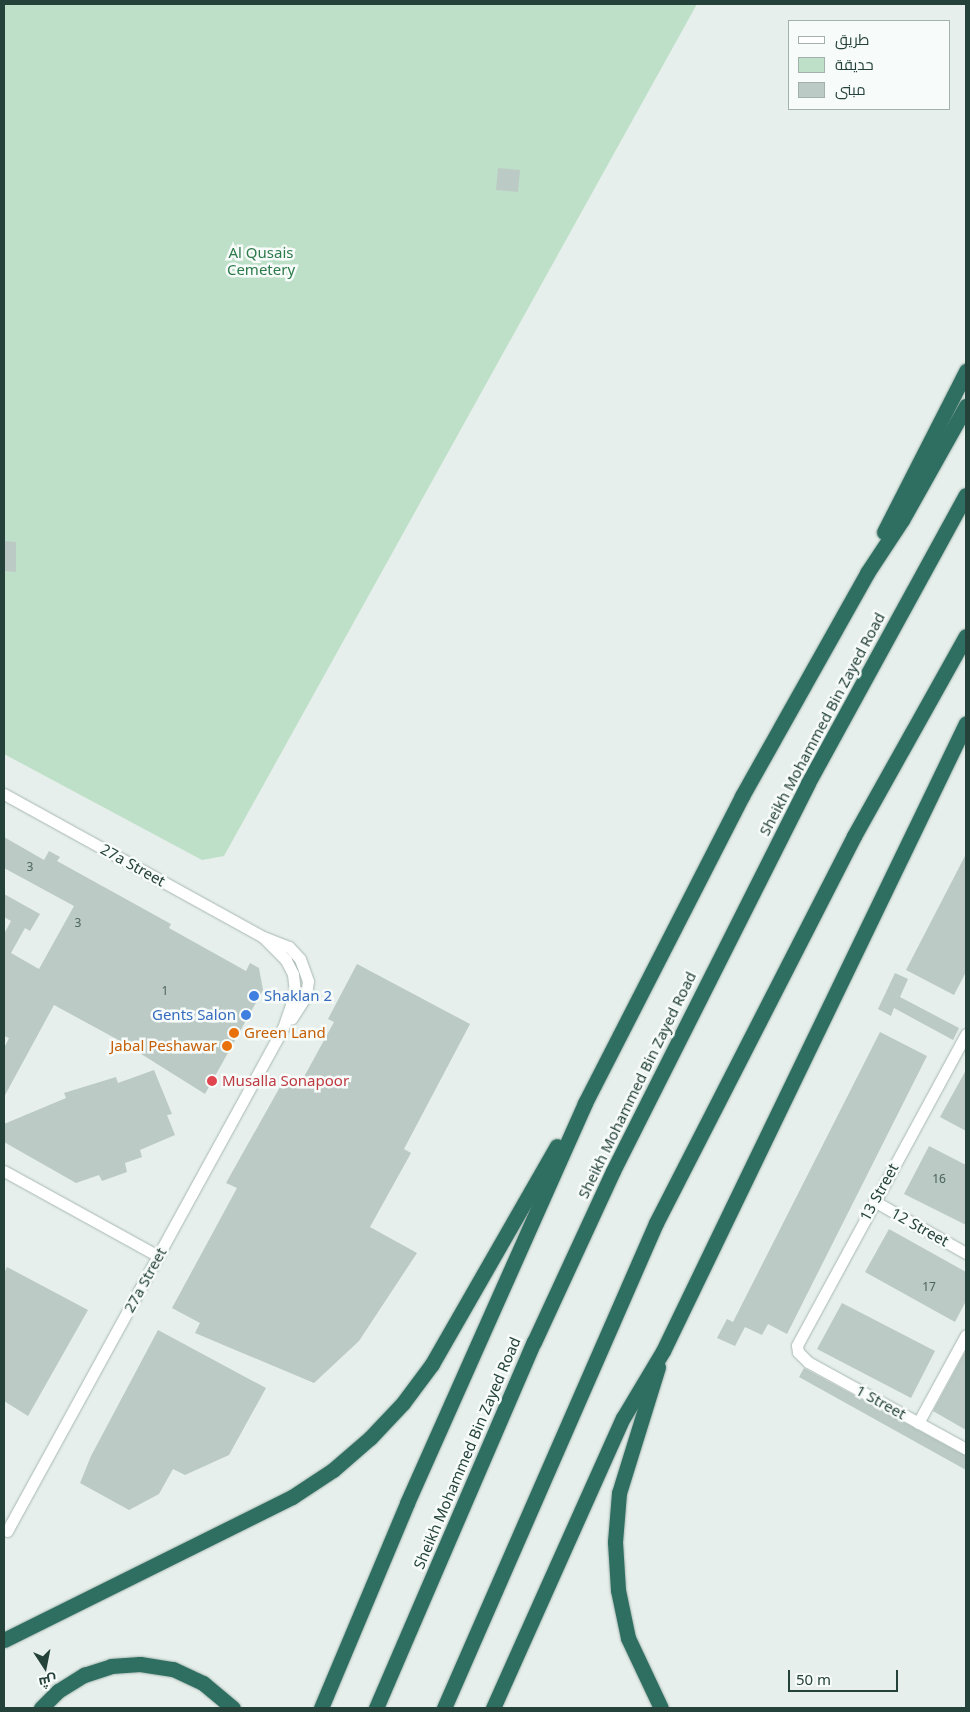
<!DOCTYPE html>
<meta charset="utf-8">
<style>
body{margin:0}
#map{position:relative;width:970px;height:1712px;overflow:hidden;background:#e6efeb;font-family:"Noto Sans",Cairo,sans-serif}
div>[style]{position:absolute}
.green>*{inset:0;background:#bfe0c8}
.building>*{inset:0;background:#bbcac4}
.roads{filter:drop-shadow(0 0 1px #a8b8b2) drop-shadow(0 0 1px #a8b8b2)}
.street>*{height:11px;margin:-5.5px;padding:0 5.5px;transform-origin:5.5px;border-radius:5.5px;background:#fff}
.highway>*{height:15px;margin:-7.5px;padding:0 7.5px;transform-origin:7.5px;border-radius:7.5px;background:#2f6f62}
.dots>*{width:14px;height:14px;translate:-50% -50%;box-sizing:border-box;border:2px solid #f7fbf9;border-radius:50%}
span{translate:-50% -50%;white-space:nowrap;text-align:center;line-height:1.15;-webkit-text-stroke:5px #f7fbf9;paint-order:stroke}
.number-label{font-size:12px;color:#4a645c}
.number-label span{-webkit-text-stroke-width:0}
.park-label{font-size:15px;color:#2d7a4b}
.street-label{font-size:15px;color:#24423a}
.shop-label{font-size:15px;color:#366cbe}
.left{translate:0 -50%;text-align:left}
.right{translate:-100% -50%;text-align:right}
.food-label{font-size:15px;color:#c56008}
.health-label{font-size:15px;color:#be3a42}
.frame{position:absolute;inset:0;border:5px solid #24423a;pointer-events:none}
.legend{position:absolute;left:788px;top:20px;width:162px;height:90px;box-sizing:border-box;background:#f7fbf9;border:1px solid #a3b1ad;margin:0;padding:6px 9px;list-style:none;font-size:15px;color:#24423a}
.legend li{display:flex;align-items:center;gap:10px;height:25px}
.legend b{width:25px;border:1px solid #a3b1ad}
.north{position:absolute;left:20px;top:1642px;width:50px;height:50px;-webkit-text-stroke:4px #f7fbf9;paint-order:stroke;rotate:169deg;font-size:14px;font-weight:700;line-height:20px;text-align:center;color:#24423a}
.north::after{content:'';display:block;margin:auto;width:18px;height:22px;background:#24423a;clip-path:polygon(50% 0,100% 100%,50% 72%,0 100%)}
.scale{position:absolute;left:788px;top:1670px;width:110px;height:22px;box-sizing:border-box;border:2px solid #24423a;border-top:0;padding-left:6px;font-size:15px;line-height:18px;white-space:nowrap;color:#24423a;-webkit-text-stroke:4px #f7fbf9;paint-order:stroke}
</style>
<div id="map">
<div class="green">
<div style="clip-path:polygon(4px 4px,697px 4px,224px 856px,202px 860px,4px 754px)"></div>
</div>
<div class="building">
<div style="clip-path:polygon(498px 168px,520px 170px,518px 192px,496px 190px)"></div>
<div style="clip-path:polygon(4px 541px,16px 542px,16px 572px,4px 571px)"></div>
<div style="clip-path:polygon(4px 837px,44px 860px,49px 851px,60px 857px,57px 861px,171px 924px,169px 928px,246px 971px,250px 963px,259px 968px,263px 990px,205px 1094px,122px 1042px,54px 1005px,4px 1097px,4px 1048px,9px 1038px,4px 1036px,4px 934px,11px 921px,4px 917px,4px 894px,40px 914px,30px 931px,25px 928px,11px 953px,39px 969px,74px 906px,4px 868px)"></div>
<div style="clip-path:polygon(966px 854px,966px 972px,954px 995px,906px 970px)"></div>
<div style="clip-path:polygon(357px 964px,470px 1024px,404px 1149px,411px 1153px,370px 1227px,417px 1253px,359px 1341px,314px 1383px,195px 1333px,200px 1323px,172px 1308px,237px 1188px,226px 1183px,285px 1078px,299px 1086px,334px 1022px,328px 1019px)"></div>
<div style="clip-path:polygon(895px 973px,908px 979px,900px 997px,959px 1028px,953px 1040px,894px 1008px,891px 1016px,878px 1009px)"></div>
<div style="clip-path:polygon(880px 1032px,927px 1056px,787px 1334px,768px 1324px,762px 1335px,745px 1327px,735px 1346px,717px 1338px,727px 1319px,733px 1322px)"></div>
<div style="clip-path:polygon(154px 1070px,172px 1114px,167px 1115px,175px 1135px,140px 1150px,142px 1157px,125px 1163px,127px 1172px,102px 1181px,99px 1175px,76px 1183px,4px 1142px,4px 1124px,66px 1098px,64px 1093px,116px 1077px,118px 1083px)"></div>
<div style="clip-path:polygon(966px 1070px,966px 1131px,940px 1117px)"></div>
<div style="clip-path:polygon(929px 1146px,966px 1165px,966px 1225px,904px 1194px)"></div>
<div style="clip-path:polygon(889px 1229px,966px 1272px,966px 1301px,955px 1322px,865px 1272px)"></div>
<div style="clip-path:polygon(7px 1267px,88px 1310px,28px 1416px,4px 1401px,4px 1273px)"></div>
<div style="clip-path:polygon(842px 1303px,935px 1351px,911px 1398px,817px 1349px)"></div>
<div style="clip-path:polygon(158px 1330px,266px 1388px,229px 1455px,185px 1475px,173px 1469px,159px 1494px,129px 1510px,80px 1483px,91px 1456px)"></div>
<div style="clip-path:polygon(966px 1350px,966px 1430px,933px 1411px)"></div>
<div style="clip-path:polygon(804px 1368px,966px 1456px,966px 1470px,799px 1377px)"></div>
</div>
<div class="roads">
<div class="street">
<div style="left:4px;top:794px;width:296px;rotate:28.9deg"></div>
<div style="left:263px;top:937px;width:28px;rotate:21deg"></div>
<div style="left:289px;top:947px;width:16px;rotate:47deg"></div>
<div style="left:300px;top:959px;width:23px;rotate:70deg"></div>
<div style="left:308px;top:981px;width:15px;rotate:98deg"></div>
<div style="left:306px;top:996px;width:27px;rotate:123deg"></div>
<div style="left:966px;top:1034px;width:354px;rotate:118.5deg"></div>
<div style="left:797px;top:1345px;width:7px;rotate:82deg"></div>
<div style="left:798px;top:1352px;width:14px;rotate:45deg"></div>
<div style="left:808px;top:1362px;width:180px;rotate:28.8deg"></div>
<div style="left:4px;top:1171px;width:176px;rotate:28.9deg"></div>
<div style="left:874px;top:1201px;width:106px;rotate:29.5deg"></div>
<div style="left:918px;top:1423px;width:100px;rotate:-61.4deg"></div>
<div style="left:7px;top:1531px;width:574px;rotate:-61.25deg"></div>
<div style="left:283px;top:1028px;width:37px;rotate:-71deg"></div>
<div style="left:295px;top:993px;width:19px;rotate:-96deg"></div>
<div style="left:293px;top:974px;width:16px;rotate:-117deg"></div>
<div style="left:286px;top:960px;width:33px;rotate:-135deg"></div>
</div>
<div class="highway">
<div style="left:884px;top:532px;width:181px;rotate:-63deg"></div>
<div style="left:658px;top:1367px;width:132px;rotate:107.2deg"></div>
<div style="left:619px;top:1493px;width:49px;rotate:94.7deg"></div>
<div style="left:615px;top:1542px;width:48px;rotate:86.4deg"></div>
<div style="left:618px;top:1590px;width:49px;rotate:78.2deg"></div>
<div style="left:628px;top:1638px;width:77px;rotate:64.8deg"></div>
<div style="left:4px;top:1640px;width:322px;rotate:-26.4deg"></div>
<div style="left:292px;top:1497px;width:49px;rotate:-33.4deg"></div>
<div style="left:333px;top:1470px;width:49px;rotate:-40.9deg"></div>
<div style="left:370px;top:1438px;width:48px;rotate:-46.7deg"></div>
<div style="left:403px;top:1403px;width:49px;rotate:-53.4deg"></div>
<div style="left:432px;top:1364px;width:251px;rotate:-60.2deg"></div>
<div style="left:41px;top:1708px;width:24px;rotate:-45deg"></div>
<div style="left:58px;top:1691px;width:31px;rotate:-32deg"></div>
<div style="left:84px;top:1675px;width:28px;rotate:-18deg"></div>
<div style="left:111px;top:1666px;width:29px;rotate:-4deg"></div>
<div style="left:140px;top:1664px;width:33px;rotate:9deg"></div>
<div style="left:173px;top:1669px;width:33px;rotate:25deg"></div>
<div style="left:203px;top:1683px;width:39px;rotate:40deg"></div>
<div style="left:321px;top:1708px;width:222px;rotate:-67.2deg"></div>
<div style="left:407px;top:1503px;width:438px;rotate:-66deg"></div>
<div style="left:585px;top:1103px;width:345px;rotate:-62.9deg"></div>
<div style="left:742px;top:796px;width:256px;rotate:-60.7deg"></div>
<div style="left:867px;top:573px;width:64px;rotate:-56.6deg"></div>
<div style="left:902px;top:520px;width:131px;rotate:-60.7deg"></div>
<div style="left:376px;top:1708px;width:399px;rotate:-66.7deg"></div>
<div style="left:534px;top:1342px;width:188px;rotate:-65.2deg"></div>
<div style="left:613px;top:1171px;width:434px;rotate:-63.3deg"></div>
<div style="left:808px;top:783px;width:328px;rotate:-61.3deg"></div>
<div style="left:444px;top:1708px;width:529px;rotate:-66.39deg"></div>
<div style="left:656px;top:1223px;width:435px;rotate:-62.9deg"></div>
<div style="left:854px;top:836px;width:229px;rotate:-60.8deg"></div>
<div style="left:493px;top:1708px;width:318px;rotate:-65.9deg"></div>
<div style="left:623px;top:1418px;width:78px;rotate:-59.2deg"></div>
<div style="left:663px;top:1351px;width:697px;rotate:-64.24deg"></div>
</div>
</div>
<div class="dots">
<div style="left:254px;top:996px;background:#3f7fe0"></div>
<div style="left:246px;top:1015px;background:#3f7fe0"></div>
<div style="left:234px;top:1033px;background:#e8710a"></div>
<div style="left:227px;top:1046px;background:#e8710a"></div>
<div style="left:212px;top:1081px;background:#e0444e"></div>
</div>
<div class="number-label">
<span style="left:30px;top:867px">3</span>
<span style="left:78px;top:923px">3</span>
<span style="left:165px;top:991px">1</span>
<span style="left:939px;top:1179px">16</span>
<span style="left:929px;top:1287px">17</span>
</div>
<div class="park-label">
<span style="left:261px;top:261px">Al Qusais<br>Cemetery</span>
</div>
<div class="street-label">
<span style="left:822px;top:724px;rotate:-62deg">Sheikh Mohammed Bin Zayed Road</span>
<span style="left:133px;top:865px;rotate:29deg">27a Street</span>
<span style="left:637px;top:1085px;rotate:-64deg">Sheikh Mohammed Bin Zayed Road</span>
<span style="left:879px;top:1192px;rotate:-61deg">13 Street</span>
<span style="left:920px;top:1227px;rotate:29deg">12 Street</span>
<span style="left:145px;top:1280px;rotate:-61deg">27a Street</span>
<span style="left:881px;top:1402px;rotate:29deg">1 Street</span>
<span style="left:467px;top:1453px;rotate:-67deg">Sheikh Mohammed Bin Zayed Road</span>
</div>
<div class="shop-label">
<span class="left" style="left:264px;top:996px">Shaklan 2</span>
<span class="right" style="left:236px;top:1015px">Gents Salon</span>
</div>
<div class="food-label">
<span class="left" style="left:244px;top:1033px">Green Land</span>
<span class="right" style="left:217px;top:1046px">Jabal Peshawar</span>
</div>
<div class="health-label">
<span class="left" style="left:222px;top:1081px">Musalla Sonapoor</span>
</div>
<div class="frame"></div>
<ul class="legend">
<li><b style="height:6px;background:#fff"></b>طريق</li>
<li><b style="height:14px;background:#bfe0c8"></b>حديقة</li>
<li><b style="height:14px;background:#bbcac4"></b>مبنى</li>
</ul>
<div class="north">ش</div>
<div class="scale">50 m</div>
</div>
